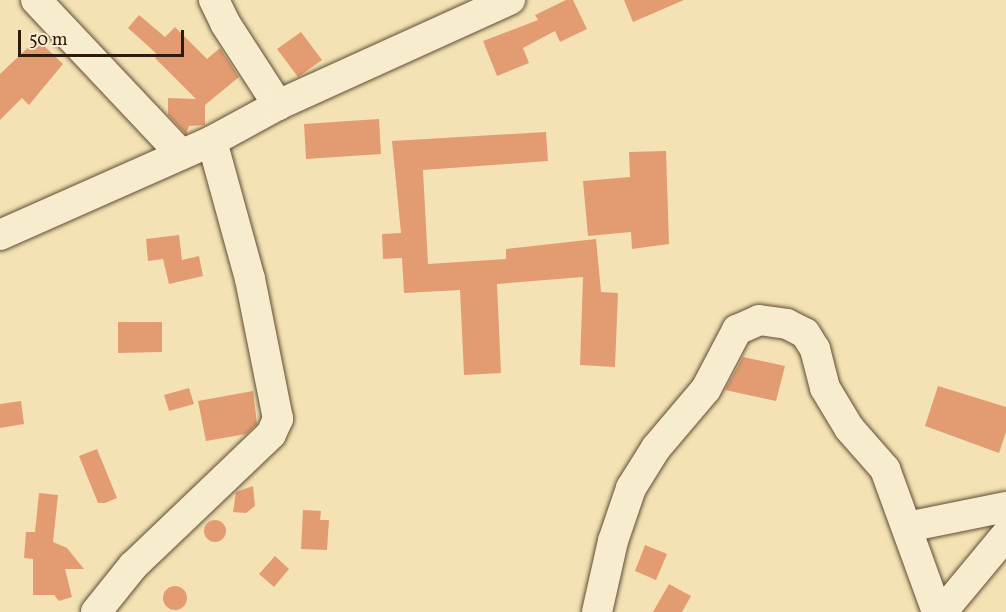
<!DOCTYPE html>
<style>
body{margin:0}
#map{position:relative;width:1006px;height:612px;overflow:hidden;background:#f4e2b4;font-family:Vollkorn,serif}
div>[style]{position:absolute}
.building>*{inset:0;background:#e39c71}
.round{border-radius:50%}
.roads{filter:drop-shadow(0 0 2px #604d35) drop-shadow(0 0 2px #604d35)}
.minor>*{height:30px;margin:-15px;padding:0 15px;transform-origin:15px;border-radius:15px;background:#f8ecce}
span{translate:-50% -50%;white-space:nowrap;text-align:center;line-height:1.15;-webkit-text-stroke:6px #f8ecce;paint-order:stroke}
.scale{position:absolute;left:18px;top:30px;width:166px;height:27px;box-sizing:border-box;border:3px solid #2f1b0b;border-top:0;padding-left:8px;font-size:18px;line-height:21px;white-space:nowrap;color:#2f1b0b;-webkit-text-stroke:4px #f8ecce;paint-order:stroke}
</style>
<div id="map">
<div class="building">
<div style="clip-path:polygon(566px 0,573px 0,587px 29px,560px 42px,555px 31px,523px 48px,529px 63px,497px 76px,483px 41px,538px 20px,535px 15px)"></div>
<div style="clip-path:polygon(624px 0,684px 0,633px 22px)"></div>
<div style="clip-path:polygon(139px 15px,165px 37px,175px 27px,207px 59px,220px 48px,239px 77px,205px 105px,205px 125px,189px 126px,186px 134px,168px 115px,168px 98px,196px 99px,155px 58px,158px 55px,128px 28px)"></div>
<div style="clip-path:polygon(301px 32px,322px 60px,298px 77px,277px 49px)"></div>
<div style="clip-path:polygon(37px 39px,63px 64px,29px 105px,22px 98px,0 120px,0 74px)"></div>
<div style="clip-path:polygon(379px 119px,381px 154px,306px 159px,304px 124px)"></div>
<div style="clip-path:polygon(546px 132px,548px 161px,423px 170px,428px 264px,506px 259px,506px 249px,596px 239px,601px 292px,618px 293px,615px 367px,580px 365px,583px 277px,497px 284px,501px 373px,464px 375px,460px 290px,404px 293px,402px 258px,383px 259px,382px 234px,401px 233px,392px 141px)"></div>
<div style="clip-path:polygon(666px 151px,669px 244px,632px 249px,631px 232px,588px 236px,583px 181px,630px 177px,629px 152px)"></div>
<div style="clip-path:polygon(179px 235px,182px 260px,199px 256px,203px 276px,169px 284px,163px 259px,148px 261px,146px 239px)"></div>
<div style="clip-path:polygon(118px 322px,162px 322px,162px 352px,118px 353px)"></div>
<div style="clip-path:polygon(743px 357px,785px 366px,776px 401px,725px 390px)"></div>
<div style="clip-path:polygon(938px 386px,1006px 407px,1006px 432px,999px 453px,925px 426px)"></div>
<div style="clip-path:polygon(189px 388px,194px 404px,169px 411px,164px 395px)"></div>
<div style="clip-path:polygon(253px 391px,257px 424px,246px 434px,206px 441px,198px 401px)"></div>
<div style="clip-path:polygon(21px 401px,24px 424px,0 428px,0 404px)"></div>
<div style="clip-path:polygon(97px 449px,117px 498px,105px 503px,98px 503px,79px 456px)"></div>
<div style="clip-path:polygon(253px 486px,255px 506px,246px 513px,233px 512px,236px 492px)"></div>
<div style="clip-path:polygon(39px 493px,58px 495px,53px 542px,67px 548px,84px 569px,65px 569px,72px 597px,59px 601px,54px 595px,33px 595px,33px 559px,24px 558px,26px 532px,35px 532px)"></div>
<div style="clip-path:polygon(303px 510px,321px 511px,320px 520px,329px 520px,327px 550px,301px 549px)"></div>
<div class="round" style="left:204px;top:520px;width:22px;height:22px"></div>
<div style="clip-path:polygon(645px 545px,667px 554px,656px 580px,635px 571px)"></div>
<div style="clip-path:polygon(275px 556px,289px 569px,274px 587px,259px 574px)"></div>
<div style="clip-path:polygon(669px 584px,691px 596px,682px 612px,653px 612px)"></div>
<div class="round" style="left:163px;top:586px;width:24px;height:24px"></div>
</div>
<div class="roads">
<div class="minor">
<div style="left:36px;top:0;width:212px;rotate:46.7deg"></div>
<div style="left:214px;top:0;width:25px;rotate:64deg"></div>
<div style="left:225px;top:23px;width:98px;rotate:57.1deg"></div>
<div style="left:0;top:235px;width:232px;rotate:-23.9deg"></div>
<div style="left:212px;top:141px;width:75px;rotate:-28.6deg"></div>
<div style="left:278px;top:105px;width:255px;rotate:-24.4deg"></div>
<div style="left:907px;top:527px;width:101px;rotate:-11.4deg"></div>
<div style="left:96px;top:612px;width:59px;rotate:-51.2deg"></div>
<div style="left:133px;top:566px;width:191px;rotate:-43.7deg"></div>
<div style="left:271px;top:434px;width:17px;rotate:-65deg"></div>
<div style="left:278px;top:419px;width:143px;rotate:-101.3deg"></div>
<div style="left:250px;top:279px;width:143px;rotate:-105.4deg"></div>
<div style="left:597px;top:612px;width:73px;rotate:-77.3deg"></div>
<div style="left:613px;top:541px;width:56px;rotate:-71.2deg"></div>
<div style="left:631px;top:488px;width:47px;rotate:-58deg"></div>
<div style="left:656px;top:448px;width:77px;rotate:-49.7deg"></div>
<div style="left:706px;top:389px;width:67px;rotate:-62.3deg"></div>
<div style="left:737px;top:330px;width:24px;rotate:-24deg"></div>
<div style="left:759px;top:320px;width:28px;rotate:8deg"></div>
<div style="left:787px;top:324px;width:20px;rotate:27deg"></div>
<div style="left:805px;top:333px;width:19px;rotate:58deg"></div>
<div style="left:815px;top:349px;width:40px;rotate:75.6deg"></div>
<div style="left:825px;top:388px;width:47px;rotate:59deg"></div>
<div style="left:849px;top:428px;width:55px;rotate:48.7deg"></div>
<div style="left:885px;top:469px;width:152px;rotate:70deg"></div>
<div style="left:942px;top:612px;width:100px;rotate:-50.3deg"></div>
</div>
</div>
<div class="scale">50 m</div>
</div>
